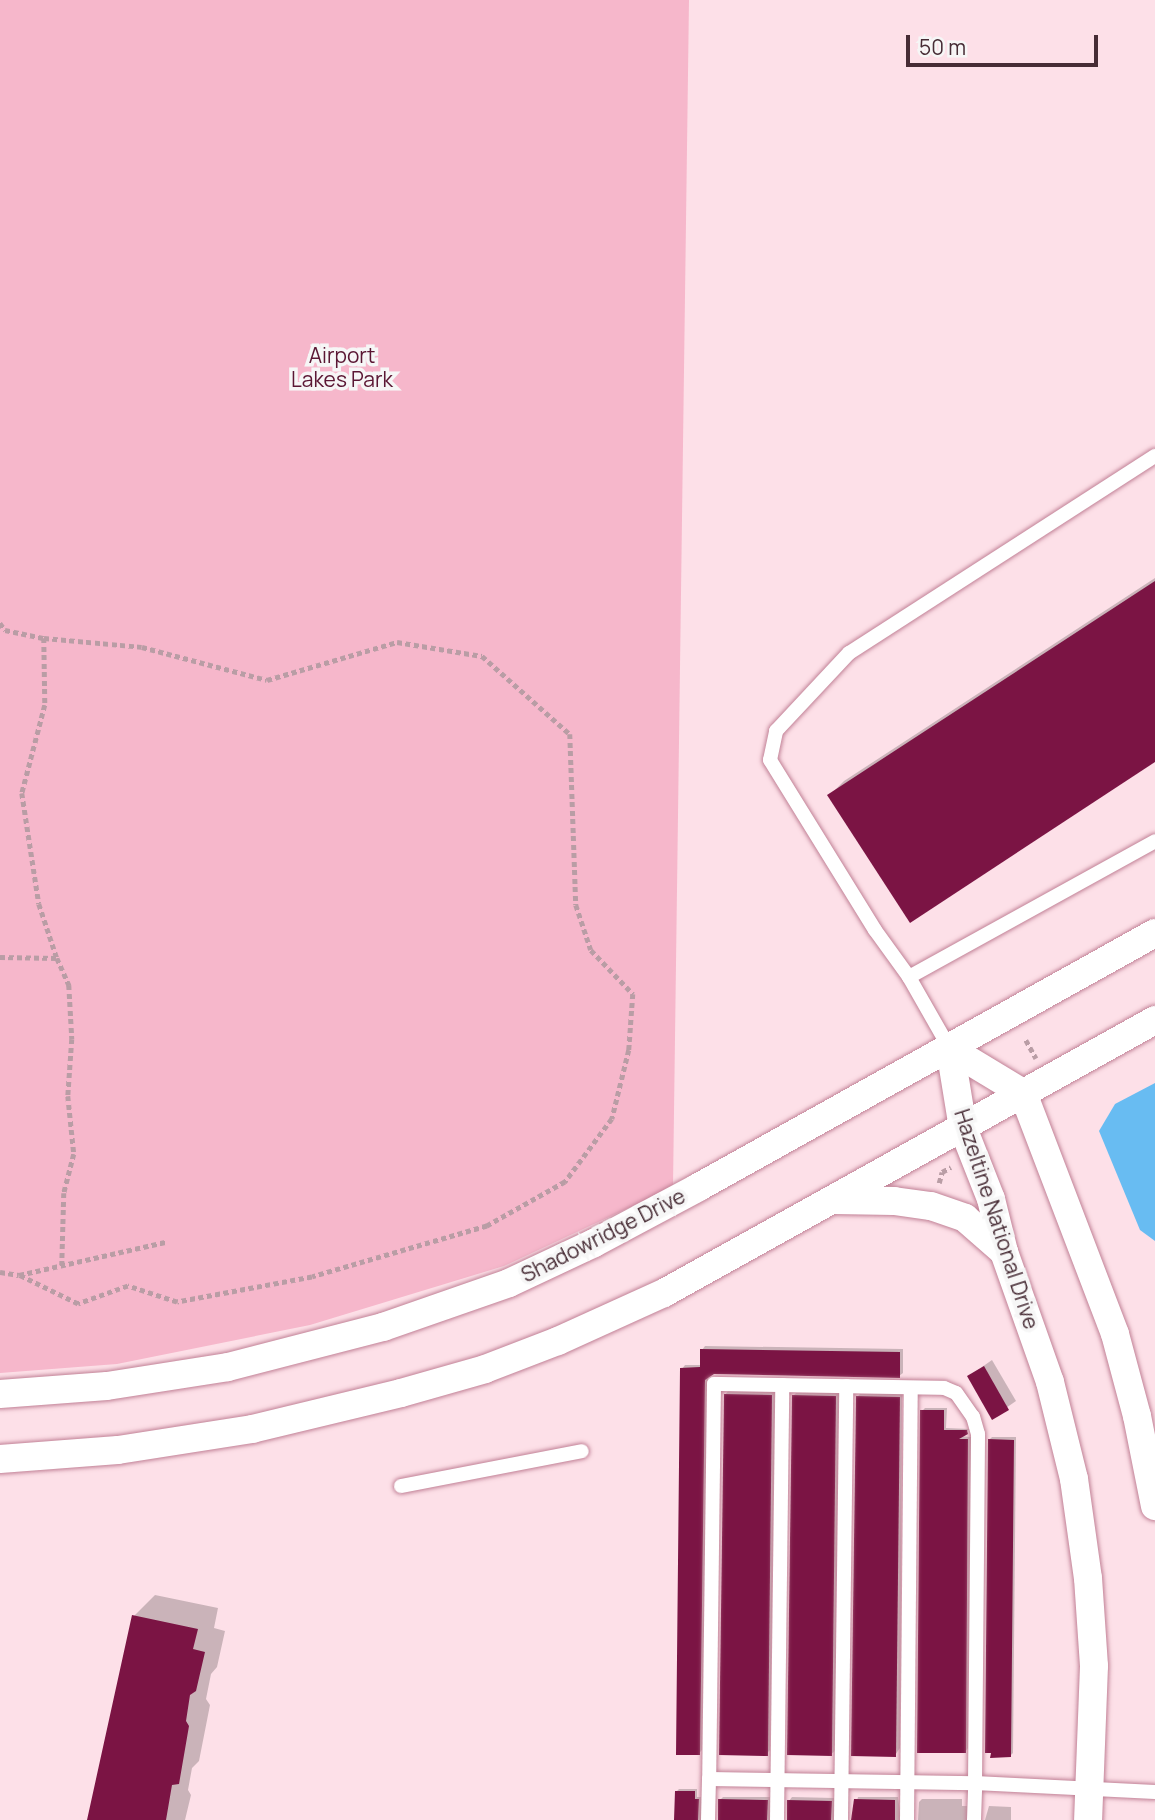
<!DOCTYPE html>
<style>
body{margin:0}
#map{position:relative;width:1155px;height:1820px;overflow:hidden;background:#fde0e8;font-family:Manrope,sans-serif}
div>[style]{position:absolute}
.green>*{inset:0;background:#f6b7cb}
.water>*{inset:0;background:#68bcf2}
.shadow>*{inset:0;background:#0003}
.building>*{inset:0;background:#7b1444}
.path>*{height:4.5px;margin-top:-2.25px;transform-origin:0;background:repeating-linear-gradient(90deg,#b99da5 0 5px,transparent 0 8.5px)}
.roads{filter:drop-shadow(0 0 2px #c18196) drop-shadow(0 0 2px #c18196)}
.service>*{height:14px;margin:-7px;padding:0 7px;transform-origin:7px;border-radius:7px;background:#fff}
.minor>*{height:28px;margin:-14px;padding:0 14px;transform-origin:14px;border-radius:14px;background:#fff}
span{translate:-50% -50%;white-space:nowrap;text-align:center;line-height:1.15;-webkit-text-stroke:7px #f6f6f6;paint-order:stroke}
.park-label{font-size:21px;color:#5b1734}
.street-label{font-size:21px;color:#472c35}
.scale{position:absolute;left:906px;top:35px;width:192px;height:32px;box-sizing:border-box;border:4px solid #472c35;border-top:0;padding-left:9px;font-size:21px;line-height:24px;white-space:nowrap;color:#472c35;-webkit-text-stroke:5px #f6f6f6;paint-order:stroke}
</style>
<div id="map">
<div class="green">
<div style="clip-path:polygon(0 0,689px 0,673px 1187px,504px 1266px,310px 1325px,117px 1364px,0 1373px)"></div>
</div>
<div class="water">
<div style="clip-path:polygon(1155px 1083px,1155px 1241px,1140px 1230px,1099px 1131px,1115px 1104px)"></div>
</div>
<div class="shadow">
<div style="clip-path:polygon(1155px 578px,1155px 760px,830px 795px,844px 781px)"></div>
<div style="clip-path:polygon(705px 1346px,903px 1349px,903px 1373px,899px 1376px,714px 1373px,708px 1376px,702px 1750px,699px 1753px,682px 1369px,685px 1365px,702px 1365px,702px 1350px)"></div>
<div style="clip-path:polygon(992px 1360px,1016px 1401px,993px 1417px,969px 1376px)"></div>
<div style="clip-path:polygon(728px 1391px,775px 1392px,770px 1750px,767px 1753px,725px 1395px)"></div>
<div style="clip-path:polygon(796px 1393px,839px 1393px,835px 1751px,831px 1754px,793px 1396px)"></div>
<div style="clip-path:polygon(860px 1394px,902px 1394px,900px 1748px,895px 1755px,857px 1397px)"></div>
<div style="clip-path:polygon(925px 1408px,947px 1408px,946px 1428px,970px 1429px,960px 1436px,971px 1437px,968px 1748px,965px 1752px,922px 1411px)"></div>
<div style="clip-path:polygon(992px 1437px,1016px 1437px,1013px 1753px,1010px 1756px,989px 1440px)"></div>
<div style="clip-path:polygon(155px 1595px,218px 1608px,214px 1628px,225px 1631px,217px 1667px,211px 1674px,206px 1699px,210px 1705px,199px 1761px,192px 1768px,188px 1790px,191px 1795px,185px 1820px,89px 1820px,134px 1616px)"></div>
<div style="clip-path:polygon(679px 1789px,697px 1789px,697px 1797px,701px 1797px,702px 1820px,676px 1820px,676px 1792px)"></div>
<div style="clip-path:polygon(723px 1797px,770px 1797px,771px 1820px,719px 1820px,720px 1800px)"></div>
<div style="clip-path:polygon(792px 1797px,834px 1798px,835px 1820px,788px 1820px,789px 1801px)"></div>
<div style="clip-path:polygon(858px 1797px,898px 1797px,901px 1820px,852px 1820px)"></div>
<div style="clip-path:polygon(922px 1799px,962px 1799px,962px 1806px,967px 1806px,968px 1820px,918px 1820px,919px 1802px)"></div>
<div style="clip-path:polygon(989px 1806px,1011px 1807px,1011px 1820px,985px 1820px)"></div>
</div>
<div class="building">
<div style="clip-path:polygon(1155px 581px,1155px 762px,910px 923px,827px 795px)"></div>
<div style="clip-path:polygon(700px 1349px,900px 1352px,900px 1378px,714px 1374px,705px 1380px,700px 1755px,676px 1755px,680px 1368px,700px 1367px)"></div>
<div style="clip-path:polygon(984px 1366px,1009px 1410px,992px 1420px,967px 1376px)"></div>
<div style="clip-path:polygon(724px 1394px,772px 1395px,768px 1756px,719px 1755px)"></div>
<div style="clip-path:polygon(792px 1395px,836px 1396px,832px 1756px,787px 1755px)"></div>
<div style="clip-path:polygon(856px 1396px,900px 1397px,896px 1757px,851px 1756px)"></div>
<div style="clip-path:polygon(920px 1410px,944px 1410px,944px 1430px,967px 1430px,968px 1434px,959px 1439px,968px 1439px,966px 1753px,917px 1753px)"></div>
<div style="clip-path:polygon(988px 1439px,1014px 1440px,1011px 1757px,990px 1758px,991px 1753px,985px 1753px)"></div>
<div style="clip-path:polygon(132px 1615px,198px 1629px,193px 1649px,205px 1652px,196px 1691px,190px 1695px,186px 1721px,189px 1726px,179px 1784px,172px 1785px,166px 1820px,87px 1820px)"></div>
<div style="clip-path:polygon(675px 1791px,695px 1791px,695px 1799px,699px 1799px,698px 1820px,674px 1820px)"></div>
<div style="clip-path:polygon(718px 1799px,768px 1800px,767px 1820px,718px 1820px)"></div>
<div style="clip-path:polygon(854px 1799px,895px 1800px,895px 1820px,851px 1820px)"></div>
<div style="clip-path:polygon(787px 1800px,832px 1801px,831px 1820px,787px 1820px)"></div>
</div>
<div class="path">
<div style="left:0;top:623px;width:9px;rotate:54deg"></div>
<div style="left:5px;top:630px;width:40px;rotate:12deg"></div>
<div style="left:44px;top:638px;width:98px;rotate:5.2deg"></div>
<div style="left:142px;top:647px;width:129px;rotate:14.8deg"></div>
<div style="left:267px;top:680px;width:135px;rotate:-16.3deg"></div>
<div style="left:397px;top:642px;width:86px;rotate:9.4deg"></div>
<div style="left:482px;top:656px;width:118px;rotate:41.6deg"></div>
<div style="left:570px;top:734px;width:171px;rotate:88deg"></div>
<div style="left:576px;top:905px;width:47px;rotate:71.6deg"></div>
<div style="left:591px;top:950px;width:61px;rotate:46.3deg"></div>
<div style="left:633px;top:994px;width:56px;rotate:94.1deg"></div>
<div style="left:629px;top:1050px;width:71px;rotate:103.8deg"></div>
<div style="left:612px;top:1119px;width:79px;rotate:126.7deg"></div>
<div style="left:565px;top:1182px;width:90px;rotate:150.6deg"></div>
<div style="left:487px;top:1226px;width:182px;rotate:163.8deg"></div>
<div style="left:312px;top:1277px;width:137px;rotate:169.5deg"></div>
<div style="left:177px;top:1302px;width:52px;rotate:-161.9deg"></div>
<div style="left:128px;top:1286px;width:53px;rotate:160.2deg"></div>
<div style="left:78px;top:1304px;width:66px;rotate:-153.8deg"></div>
<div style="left:44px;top:638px;width:67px;rotate:89.1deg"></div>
<div style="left:45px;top:705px;width:91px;rotate:104.6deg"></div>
<div style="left:22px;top:793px;width:112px;rotate:81.3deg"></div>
<div style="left:39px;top:904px;width:57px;rotate:71.6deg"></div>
<div style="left:0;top:957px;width:57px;rotate:1deg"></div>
<div style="left:57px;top:958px;width:30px;rotate:66deg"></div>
<div style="left:69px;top:985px;width:54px;rotate:86.8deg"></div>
<div style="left:72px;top:1039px;width:57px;rotate:94deg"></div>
<div style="left:68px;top:1096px;width:58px;rotate:84.1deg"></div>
<div style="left:74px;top:1154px;width:40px;rotate:104.4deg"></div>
<div style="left:64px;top:1193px;width:72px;rotate:91.6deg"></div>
<div style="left:1026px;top:1040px;width:21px;rotate:61deg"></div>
<div style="left:939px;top:1183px;width:11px;rotate:-75deg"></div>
<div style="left:942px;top:1172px;width:10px;rotate:-29deg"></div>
<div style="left:0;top:1272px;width:19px;rotate:9deg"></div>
<div style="left:19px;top:1275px;width:151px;rotate:-12.7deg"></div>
</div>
<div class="roads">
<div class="service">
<div style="left:909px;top:977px;width:281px;rotate:-28.9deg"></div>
<div style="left:950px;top:1049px;width:83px;rotate:-119.7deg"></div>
<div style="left:909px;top:977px;width:58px;rotate:-125.9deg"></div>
<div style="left:875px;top:930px;width:200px;rotate:-121.7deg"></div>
<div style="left:770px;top:760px;width:30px;rotate:-78deg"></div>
<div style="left:776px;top:731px;width:107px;rotate:-46.9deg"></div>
<div style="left:849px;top:653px;width:364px;rotate:-32.8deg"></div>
<div style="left:401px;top:1486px;width:184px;rotate:-10.9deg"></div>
<div style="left:708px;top:1820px;width:41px;rotate:-88.6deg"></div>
<div style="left:777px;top:1820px;width:435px;rotate:-89.3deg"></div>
<div style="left:841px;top:1820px;width:434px;rotate:-89.3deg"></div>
<div style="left:907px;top:1820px;width:432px;rotate:-89.5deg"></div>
<div style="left:974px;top:1820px;width:37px;rotate:-88deg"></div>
<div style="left:975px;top:1783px;width:349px;rotate:-89.5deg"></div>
<div style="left:978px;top:1434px;width:18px;rotate:-106deg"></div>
<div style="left:973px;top:1417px;width:29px;rotate:-125deg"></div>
<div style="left:956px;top:1393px;width:13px;rotate:-157deg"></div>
<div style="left:944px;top:1388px;width:230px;rotate:-179deg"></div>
<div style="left:714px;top:1384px;width:395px;rotate:90.7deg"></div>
<div style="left:709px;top:1779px;width:266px;rotate:0.9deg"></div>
<div style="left:975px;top:1783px;width:180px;rotate:2.9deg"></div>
</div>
<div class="minor">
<div style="left:950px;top:1049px;width:80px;rotate:80.7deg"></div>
<div style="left:963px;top:1128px;width:76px;rotate:68.5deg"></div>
<div style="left:991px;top:1199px;width:55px;rotate:76.2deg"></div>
<div style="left:1004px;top:1252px;width:138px;rotate:70.5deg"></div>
<div style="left:1050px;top:1382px;width:100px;rotate:76.1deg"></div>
<div style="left:1074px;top:1479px;width:100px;rotate:82deg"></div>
<div style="left:1088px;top:1578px;width:88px;rotate:86.1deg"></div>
<div style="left:1094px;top:1666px;width:154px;rotate:92.2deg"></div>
<div style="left:950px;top:1049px;width:85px;rotate:31.1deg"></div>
<div style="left:1023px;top:1093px;width:258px;rotate:69.1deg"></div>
<div style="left:1115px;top:1334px;width:85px;rotate:75deg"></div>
<div style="left:1137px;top:1416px;width:92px;rotate:78.7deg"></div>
<div style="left:834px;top:1200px;width:60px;rotate:1deg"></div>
<div style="left:894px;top:1201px;width:37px;rotate:8deg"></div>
<div style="left:931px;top:1206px;width:36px;rotate:19deg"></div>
<div style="left:965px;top:1218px;width:52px;rotate:41.1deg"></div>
<div style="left:0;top:1394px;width:107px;rotate:-4.3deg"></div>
<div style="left:107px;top:1386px;width:122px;rotate:-8.9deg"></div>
<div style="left:228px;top:1367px;width:160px;rotate:-14.5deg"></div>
<div style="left:383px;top:1327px;width:133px;rotate:-19.2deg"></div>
<div style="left:509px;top:1283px;width:94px;rotate:-25.2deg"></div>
<div style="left:594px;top:1243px;width:117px;rotate:-28.1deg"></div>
<div style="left:697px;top:1188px;width:524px;rotate:-29.11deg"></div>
<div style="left:0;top:1459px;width:118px;rotate:-4.4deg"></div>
<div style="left:118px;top:1450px;width:136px;rotate:-8.9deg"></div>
<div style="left:252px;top:1429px;width:153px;rotate:-13.6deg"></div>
<div style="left:401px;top:1393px;width:87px;rotate:-15.9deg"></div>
<div style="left:485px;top:1369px;width:78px;rotate:-21deg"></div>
<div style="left:558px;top:1341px;width:116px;rotate:-24.4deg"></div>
<div style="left:664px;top:1293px;width:562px;rotate:-29.07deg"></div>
</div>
</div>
<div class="park-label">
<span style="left:342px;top:367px">Airport<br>Lakes Park</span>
</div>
<div class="street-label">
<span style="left:997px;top:1219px;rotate:72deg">Hazeltine National Drive</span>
<span style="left:603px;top:1235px;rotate:-27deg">Shadowridge Drive</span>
</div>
<div class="scale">50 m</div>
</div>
